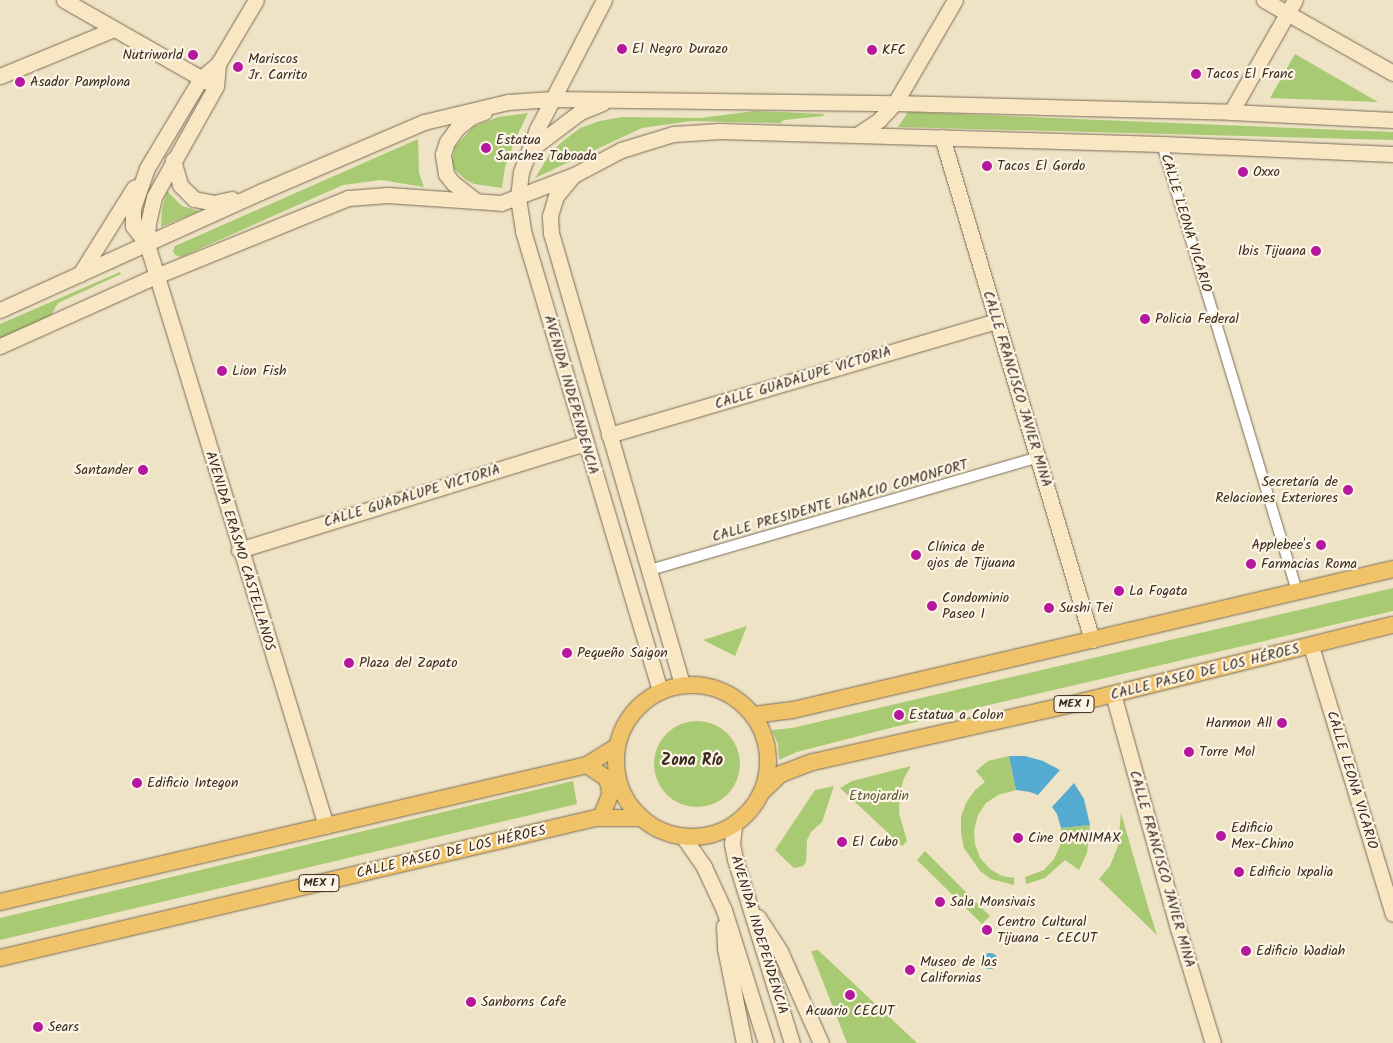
<!DOCTYPE html>
<meta charset="utf-8">
<style>
body{margin:0}
#map{position:relative;width:1393px;height:1043px;overflow:hidden;background:#efe3c5;font-family:Kalam,sans-serif}
div>[style]{position:absolute}
.green>*{inset:0;background:#a8ca72}
.round{border-radius:50%}
.water>*{inset:0;background:#54aad0}
.roads{filter:drop-shadow(0 0 1px #7a6b58) drop-shadow(0 0 1px #7a6b58)}
.street>*{height:10px;margin:-5px;padding:0 5px;transform-origin:5px;border-radius:5px;background:#fff}
.secondary>*{height:15px;margin:-7.5px;padding:0 7.5px;transform-origin:7.5px;border-radius:7.5px;background:#f9e7c3}
.primary>*{height:16px;margin:-8px;padding:0 8px;transform-origin:8px;border-radius:8px;background:#f1c369}
.primary>.ring{margin:-8px;padding:0;box-sizing:content-box;background:none;border:16px solid #f1c369;border-radius:50%}
.dots>*{width:14px;height:14px;translate:-50% -50%;box-sizing:border-box;border:2px solid #fcf5e5;border-radius:50%}
span{translate:-50% -50%;white-space:nowrap;text-align:center;line-height:1.15;-webkit-text-stroke:4.5px #fcf5e5;paint-order:stroke}
.shield-label span{padding:1px 4px;background:#fcf5e5;border:1px solid;border-radius:4px;-webkit-text-stroke-width:0}
.shield-label{font-size:12px;color:#3b2a1e;font-weight:700}
.poi-label{font-size:14px;color:#3b2a1e}
.left{translate:0 -50%;text-align:left}
.right{translate:-100% -50%;text-align:right}
.street-label{font-size:14px;color:#3b2a1e}
.park-label{font-size:14px;color:#5c5a37}
.quarter-label{font-size:16px;color:#3b2a1e;font-weight:700}
</style>
<div id="map">
<div class="green">
<div style="clip-path:polygon(1295px 54px,1378px 102px,1270px 98px)"></div>
<div style="clip-path:polygon(755px 111px,824px 114px,823px 116px,784px 120px,780px 123px,691px 121px,642px 128px,535px 178px,551px 152px,563px 141px,580px 128px,600px 121px,622px 117px,700px 118px)"></div>
<div style="clip-path:polygon(908px 112px,1393px 132px,1393px 140px,898px 127px)"></div>
<div style="clip-path:polygon(528px 113px,515px 140px,505px 167px,502px 188px,474px 184px,466px 180px,454px 169px,452px 162px,455px 147px,473px 127px,498px 117px)"></div>
<div style="clip-path:polygon(418px 139px,419px 173px,424px 187px,381px 180px,343px 185px,181px 257px,175px 255px,173px 251px,175px 246px)"></div>
<div style="clip-path:polygon(167px 191px,182px 206px,199px 211px,161px 227px,162px 208px)"></div>
<div style="clip-path:polygon(120px 272px,121px 274px,58px 303px,50px 317px,0 339px,0 324px)"></div>
<div style="clip-path:polygon(1393px 588px,1393px 611px,890px 728px,797px 752px,779px 760px,778px 744px,772px 730px,792px 728px,887px 706px)"></div>
<div style="clip-path:polygon(747px 626px,735px 656px,703px 640px)"></div>
<div class="round" style="left:654px;top:721px;width:86px;height:86px"></div>
<div style="clip-path:polygon(1009px 756px,1016px 790px,998px 795px,986px 803px,978px 815px,974px 830px,975px 844px,980px 858px,990px 869px,1002px 876px,1014px 878px,1014px 885px,991px 879px,980px 871px,964px 848px,961px 833px,961px 817px,966px 803px,975px 790px,985px 782px,976px 771px,988px 761px)"></div>
<div style="clip-path:polygon(911px 766px,904px 778px,900px 792px,899px 813px,907px 841px,902px 846px,840px 788px,852px 781px)"></div>
<div style="clip-path:polygon(573px 781px,577px 804px,0 940px,0 918px)"></div>
<div style="clip-path:polygon(834px 786px,822px 822px,811px 832px,807px 840px,806px 862px,803px 866px,794px 868px,775px 850px,815px 790px)"></div>
<div style="clip-path:polygon(1121px 813px,1149px 910px,1157px 935px,1099px 879px,1110px 866px,1118px 846px)"></div>
<div style="clip-path:polygon(1090px 825px,1087px 853px,1079px 870px,1065px 860px,1045px 878px,1026px 884px,1025px 877px,1044px 870px,1054px 859px,1060px 846px,1061px 828px)"></div>
<div style="clip-path:polygon(925px 851px,990px 916px,982px 924px,917px 860px)"></div>
<div style="clip-path:polygon(818px 950px,917px 1043px,847px 1043px,811px 951px)"></div>
</div>
<div class="water">
<div style="clip-path:polygon(1009px 756px,1025px 756px,1043px 761px,1060px 770px,1038px 795px,1030px 792px,1016px 790px)"></div>
<div style="clip-path:polygon(1074px 783px,1084px 799px,1090px 825px,1061px 828px,1057px 814px,1052px 807px)"></div>
<div class="round" style="left:982px;top:953px;width:16px;height:16px"></div>
</div>
<div class="roads">
<div class="street">
<div style="left:1162px;top:144px;width:466px;rotate:73.2deg"></div>
<div style="left:650px;top:570px;width:404px;rotate:-16.2deg"></div>
</div>
<div class="secondary">
<div style="left:64px;top:0;width:166px;rotate:29.7deg"></div>
<div style="left:604px;top:0;width:145px;rotate:117.4deg"></div>
<div style="left:537px;top:129px;width:46px;rotate:110.4deg"></div>
<div style="left:521px;top:172px;width:26px;rotate:97deg"></div>
<div style="left:518px;top:198px;width:33px;rotate:81deg"></div>
<div style="left:523px;top:231px;width:480px;rotate:73.4deg"></div>
<div style="left:1264px;top:0;width:148px;rotate:29.5deg"></div>
<div style="left:218px;top:64px;width:22px;rotate:95deg"></div>
<div style="left:216px;top:86px;width:127px;rotate:119.2deg"></div>
<div style="left:154px;top:197px;width:26px;rotate:103deg"></div>
<div style="left:148px;top:222px;width:22px;rotate:93deg"></div>
<div style="left:147px;top:244px;width:609px;rotate:72.9deg"></div>
<div style="left:0;top:76px;width:123px;rotate:-22.4deg"></div>
<div style="left:1231px;top:112px;width:129px;rotate:-60.3deg"></div>
<div style="left:857px;top:135px;width:27px;rotate:-34deg"></div>
<div style="left:879px;top:120px;width:23px;rotate:-47deg"></div>
<div style="left:895px;top:103px;width:119px;rotate:-59.8deg"></div>
<div style="left:942px;top:137px;width:525px;rotate:73.39deg"></div>
<div style="left:531px;top:149px;width:61px;rotate:-37.1deg"></div>
<div style="left:580px;top:112px;width:24px;rotate:-22deg"></div>
<div style="left:173px;top:160px;width:26px;rotate:74deg"></div>
<div style="left:180px;top:185px;width:20px;rotate:45deg"></div>
<div style="left:194px;top:199px;width:20px;rotate:11deg"></div>
<div style="left:214px;top:203px;width:18px;rotate:-13deg"></div>
<div style="left:572px;top:177px;width:25px;rotate:130deg"></div>
<div style="left:556px;top:196px;width:21px;rotate:107deg"></div>
<div style="left:550px;top:216px;width:17px;rotate:87deg"></div>
<div style="left:551px;top:233px;width:471px;rotate:73.8deg"></div>
<div style="left:476px;top:201px;width:29px;rotate:-142deg"></div>
<div style="left:453px;top:183px;width:11px;rotate:-128deg"></div>
<div style="left:446px;top:174px;width:20px;rotate:-99deg"></div>
<div style="left:443px;top:154px;width:13px;rotate:-72deg"></div>
<div style="left:447px;top:142px;width:17px;rotate:-54deg"></div>
<div style="left:457px;top:128px;width:18px;rotate:-38deg"></div>
<div style="left:471px;top:117px;width:14px;rotate:-21deg"></div>
<div style="left:147px;top:244px;width:23px;rotate:-128deg"></div>
<div style="left:133px;top:226px;width:18px;rotate:-90deg"></div>
<div style="left:133px;top:208px;width:42px;rotate:-70.7deg"></div>
<div style="left:147px;top:168px;width:105px;rotate:-59deg"></div>
<div style="left:201px;top:78px;width:22px;rotate:-39deg"></div>
<div style="left:218px;top:64px;width:74px;rotate:-59.3deg"></div>
<div style="left:80px;top:274px;width:102px;rotate:-57.9deg"></div>
<div style="left:0;top:310px;width:286px;rotate:-24.4deg"></div>
<div style="left:260px;top:192px;width:178px;rotate:-23.1deg"></div>
<div style="left:424px;top:122px;width:86px;rotate:-13.4deg"></div>
<div style="left:508px;top:102px;width:44px;rotate:-3.9deg"></div>
<div style="left:552px;top:99px;width:343px;rotate:0.7deg"></div>
<div style="left:895px;top:103px;width:336px;rotate:1.5deg"></div>
<div style="left:1231px;top:112px;width:162px;rotate:2.8deg"></div>
<div style="left:0;top:346px;width:171px;rotate:-24.2deg"></div>
<div style="left:156px;top:276px;width:207px;rotate:-22.1deg"></div>
<div style="left:348px;top:198px;width:40px;rotate:-4.3deg"></div>
<div style="left:388px;top:195px;width:113px;rotate:4deg"></div>
<div style="left:501px;top:203px;width:78px;rotate:-21deg"></div>
<div style="left:574px;top:175px;width:53px;rotate:-28deg"></div>
<div style="left:621px;top:150px;width:54px;rotate:-17.1deg"></div>
<div style="left:673px;top:134px;width:47px;rotate:-3.7deg"></div>
<div style="left:720px;top:131px;width:442px;rotate:1.7deg"></div>
<div style="left:1162px;top:144px;width:231px;rotate:2.5deg"></div>
<div style="left:609px;top:435px;width:403px;rotate:-16.4deg"></div>
<div style="left:239px;top:550px;width:362px;rotate:-17.2deg"></div>
<div style="left:1311px;top:646px;width:280px;rotate:73deg"></div>
<div style="left:1113px;top:694px;width:243px;rotate:74.5deg"></div>
<div style="left:1178px;top:928px;width:120px;rotate:73.1deg"></div>
<div style="left:734px;top:825px;width:19px;rotate:96deg"></div>
<div style="left:732px;top:844px;width:15px;rotate:79deg"></div>
<div style="left:735px;top:859px;width:193px;rotate:72.8deg"></div>
<div style="left:684px;top:838px;width:35px;rotate:55deg"></div>
<div style="left:704px;top:867px;width:47px;rotate:65.1deg"></div>
<div style="left:724px;top:910px;width:139px;rotate:72.5deg"></div>
<div style="left:758px;top:917px;width:40px;rotate:57.1deg"></div>
<div style="left:780px;top:951px;width:101px;rotate:66deg"></div>
<div style="left:724px;top:926px;width:22px;rotate:87deg"></div>
<div style="left:725px;top:948px;width:97px;rotate:78.7deg"></div>
</div>
<div class="primary">
<div class="ring" style="left:616px;top:685px;width:136px;height:136px"></div>
<div style="left:753px;top:715px;width:40px;rotate:-7.1deg"></div>
<div style="left:793px;top:710px;width:616px;rotate:-13.22deg"></div>
<div style="left:587px;top:765px;width:22px;rotate:34deg"></div>
<div style="left:605px;top:777px;width:8px;rotate:60deg"></div>
<div style="left:609px;top:784px;width:11px;rotate:85deg"></div>
<div style="left:610px;top:795px;width:24px;rotate:112deg"></div>
<div style="left:761px;top:793px;width:28px;rotate:-44deg"></div>
<div style="left:781px;top:774px;width:34px;rotate:-21deg"></div>
<div style="left:813px;top:762px;width:279px;rotate:-12.6deg"></div>
<div style="left:1085px;top:701px;width:317px;rotate:-13.9deg"></div>
<div style="left:0;top:902px;width:603px;rotate:-13.14deg"></div>
<div style="left:587px;top:765px;width:34px;rotate:-32deg"></div>
<div style="left:0;top:958px;width:612px;rotate:-13.22deg"></div>
<div style="left:596px;top:818px;width:43px"></div>
</div>
</div>
<div class="dots">
<div style="left:622px;top:49px;background:#b5179e"></div>
<div style="left:872px;top:50px;background:#b5179e"></div>
<div style="left:193px;top:55px;background:#b5179e"></div>
<div style="left:238px;top:67px;background:#b5179e"></div>
<div style="left:1196px;top:74px;background:#b5179e"></div>
<div style="left:20px;top:82px;background:#b5179e"></div>
<div style="left:486px;top:148px;background:#b5179e"></div>
<div style="left:987px;top:166px;background:#b5179e"></div>
<div style="left:1243px;top:172px;background:#b5179e"></div>
<div style="left:1316px;top:251px;background:#b5179e"></div>
<div style="left:1145px;top:319px;background:#b5179e"></div>
<div style="left:222px;top:371px;background:#b5179e"></div>
<div style="left:143px;top:470px;background:#b5179e"></div>
<div style="left:1348px;top:490px;background:#b5179e"></div>
<div style="left:1321px;top:545px;background:#b5179e"></div>
<div style="left:916px;top:555px;background:#b5179e"></div>
<div style="left:1251px;top:564px;background:#b5179e"></div>
<div style="left:1119px;top:591px;background:#b5179e"></div>
<div style="left:932px;top:606px;background:#b5179e"></div>
<div style="left:1049px;top:608px;background:#b5179e"></div>
<div style="left:567px;top:653px;background:#b5179e"></div>
<div style="left:349px;top:663px;background:#b5179e"></div>
<div style="left:899px;top:715px;background:#b5179e"></div>
<div style="left:1282px;top:723px;background:#b5179e"></div>
<div style="left:1189px;top:752px;background:#b5179e"></div>
<div style="left:137px;top:783px;background:#b5179e"></div>
<div style="left:1221px;top:836px;background:#b5179e"></div>
<div style="left:1018px;top:838px;background:#b5179e"></div>
<div style="left:842px;top:842px;background:#b5179e"></div>
<div style="left:1239px;top:872px;background:#b5179e"></div>
<div style="left:940px;top:902px;background:#b5179e"></div>
<div style="left:987px;top:930px;background:#b5179e"></div>
<div style="left:1246px;top:951px;background:#b5179e"></div>
<div style="left:910px;top:970px;background:#b5179e"></div>
<div style="left:850px;top:995px;background:#b5179e"></div>
<div style="left:471px;top:1002px;background:#b5179e"></div>
<div style="left:38px;top:1027px;background:#b5179e"></div>
</div>
<div class="shield-label">
<span style="left:1074px;top:704px">MEX 1</span>
<span style="left:319px;top:883px">MEX 1</span>
</div>
<div class="poi-label">
<span class="left" style="left:632px;top:49px">El Negro Durazo</span>
<span class="left" style="left:882px;top:50px">KFC</span>
<span class="right" style="left:183px;top:55px">Nutriworld</span>
<span class="left" style="left:248px;top:67px">Mariscos<br>Jr. Carrito</span>
<span class="left" style="left:1206px;top:74px">Tacos El Franc</span>
<span class="left" style="left:30px;top:82px">Asador Pamplona</span>
<span class="left" style="left:496px;top:148px">Estatua<br>Sanchez Taboada</span>
<span class="left" style="left:997px;top:166px">Tacos El Gordo</span>
<span class="left" style="left:1253px;top:172px">Oxxo</span>
<span class="right" style="left:1306px;top:251px">Ibis Tijuana</span>
<span class="left" style="left:1155px;top:319px">Policia Federal</span>
<span class="left" style="left:232px;top:371px">Lion Fish</span>
<span class="right" style="left:133px;top:470px">Santander</span>
<span class="right" style="left:1338px;top:490px">Secretaría de<br>Relaciones Exteriores</span>
<span class="right" style="left:1311px;top:545px">Applebee's</span>
<span class="left" style="left:927px;top:555px">Clínica de<br>ojos de Tijuana</span>
<span class="left" style="left:1261px;top:564px">Farmacias Roma</span>
<span class="left" style="left:1129px;top:591px">La Fogata</span>
<span class="left" style="left:942px;top:606px">Condominio<br>Paseo 1</span>
<span class="left" style="left:1059px;top:608px">Sushi Tei</span>
<span class="left" style="left:577px;top:653px">Pequeño Saigon</span>
<span class="left" style="left:359px;top:663px">Plaza del Zapato</span>
<span class="left" style="left:909px;top:715px">Estatua a Colon</span>
<span class="right" style="left:1272px;top:723px">Harmon All</span>
<span class="left" style="left:1199px;top:752px">Torre Mol</span>
<span class="left" style="left:147px;top:783px">Edificio Integon</span>
<span class="left" style="left:1231px;top:836px">Edificio<br>Mex-Chino</span>
<span class="left" style="left:1028px;top:838px">Cine OMNIMAX</span>
<span class="left" style="left:852px;top:842px">El Cubo</span>
<span class="left" style="left:1249px;top:872px">Edificio Ixpalia</span>
<span class="left" style="left:950px;top:902px">Sala Monsivais</span>
<span class="left" style="left:997px;top:930px">Centro Cultural<br>Tijuana - CECUT</span>
<span class="left" style="left:1256px;top:951px">Edificio Wadiah</span>
<span class="left" style="left:920px;top:970px">Museo de las<br>Californias</span>
<span class="left" style="left:481px;top:1002px">Sanborns Cafe</span>
<span style="left:850px;top:1011px">Acuario CECUT</span>
<span class="left" style="left:48px;top:1027px">Sears</span>
</div>
<div class="street-label">
<span style="left:1186px;top:223px;rotate:73deg">CALLE LEONA VICARIO</span>
<span style="left:803px;top:378px;rotate:-17deg">CALLE GUADALUPE VICTORIA</span>
<span style="left:1017px;top:389px;rotate:73deg">CALLE FRANCISCO JAVIER MINA</span>
<span style="left:571px;top:395px;rotate:74deg">AVENIDA INDEPENDENCIA</span>
<span style="left:412px;top:496px;rotate:-17deg">CALLE GUADALUPE VICTORIA</span>
<span style="left:840px;top:501px;rotate:-16deg">CALLE PRESIDENTE IGNACIO COMONFORT</span>
<span style="left:240px;top:551px;rotate:73deg">AVENIDA ERASMO CASTELLANOS</span>
<span style="left:1205px;top:672px;rotate:-14deg">CALLE PASEO DE LOS HÉROES</span>
<span style="left:1352px;top:780px;rotate:73deg">CALLE LEONA VICARIO</span>
<span style="left:451px;top:852px;rotate:-13deg">CALLE PASEO DE LOS HÉROES</span>
<span style="left:1162px;top:869px;rotate:74deg">CALLE FRANCISCO JAVIER MINA</span>
<span style="left:759px;top:935px;rotate:73deg">AVENIDA INDEPENDENCIA</span>
</div>
<div class="park-label">
<span style="left:879px;top:796px">Etnojardin</span>
</div>
<div class="quarter-label">
<span style="left:692px;top:761px">Zona Río</span>
</div>
</div>
